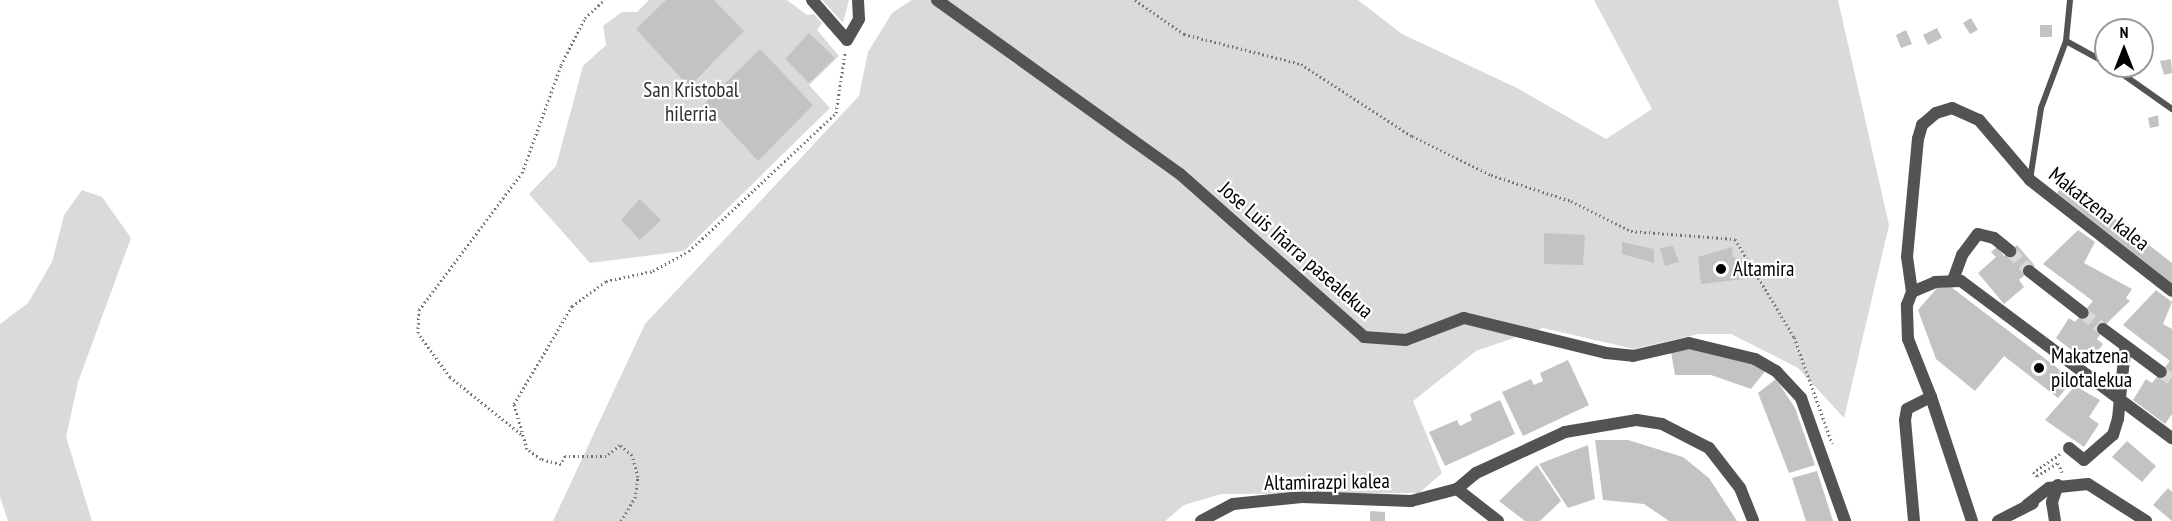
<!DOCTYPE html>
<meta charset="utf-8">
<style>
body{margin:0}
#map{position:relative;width:2172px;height:521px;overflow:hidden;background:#fff;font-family:"PT Sans Narrow",sans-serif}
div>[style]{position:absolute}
.green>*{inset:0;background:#dadada}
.building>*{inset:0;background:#c3c3c3}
.street-tunnel>*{height:12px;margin-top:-6px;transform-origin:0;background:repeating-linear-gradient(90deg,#d9d9d9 0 12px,transparent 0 18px)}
.path>*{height:3px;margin-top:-1.5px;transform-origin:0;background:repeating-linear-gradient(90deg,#757575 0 1.5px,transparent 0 4.5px)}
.lane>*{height:6px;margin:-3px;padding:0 3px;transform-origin:3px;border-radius:3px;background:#535353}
.street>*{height:12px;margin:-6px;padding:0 6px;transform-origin:6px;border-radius:6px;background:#535353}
.street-bridge>*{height:12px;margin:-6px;padding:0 6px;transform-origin:6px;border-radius:6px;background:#535353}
.dots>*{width:16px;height:16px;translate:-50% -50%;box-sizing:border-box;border:3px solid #fff;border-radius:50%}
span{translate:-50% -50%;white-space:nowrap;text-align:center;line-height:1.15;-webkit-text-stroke:4.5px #fff;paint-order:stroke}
.park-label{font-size:21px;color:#313131}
.street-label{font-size:21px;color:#000}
.poi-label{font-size:21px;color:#000}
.left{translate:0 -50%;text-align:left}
.north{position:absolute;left:2094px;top:18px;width:60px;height:60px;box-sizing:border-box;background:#fff;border:2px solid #999;border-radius:50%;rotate:0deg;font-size:16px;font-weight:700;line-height:24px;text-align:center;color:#000}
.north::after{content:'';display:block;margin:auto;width:21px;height:27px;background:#000;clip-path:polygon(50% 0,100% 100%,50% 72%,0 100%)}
</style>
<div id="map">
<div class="green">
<div style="clip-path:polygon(649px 0,787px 0,807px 15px,814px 14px,822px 23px,817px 30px,839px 56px,809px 85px,830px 108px,684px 251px,590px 263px,529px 194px,556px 166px,583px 66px,606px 45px,603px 26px,622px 12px,637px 12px)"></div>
<div style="clip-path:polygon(822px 0,849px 0,843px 23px)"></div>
<div style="clip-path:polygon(912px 0,1358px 0,1402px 34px,1517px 88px,1606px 139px,1652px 109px,1594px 0,1838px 0,1889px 225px,1844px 418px,1798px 368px,1731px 334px,1699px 334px,1634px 349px,1543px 328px,1476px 351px,1413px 401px,1442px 473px,1419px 493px,1221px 494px,1184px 505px,1165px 521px,553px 521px,645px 324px,859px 96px,868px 52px,892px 13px)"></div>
<div style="clip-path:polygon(82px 190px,102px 197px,131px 238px,78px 382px,66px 437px,92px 521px,8px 521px,0 497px,0 324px,28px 303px,52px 262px,64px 215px)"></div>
</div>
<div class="building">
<div style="clip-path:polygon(666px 0,714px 0,744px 31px,689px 87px,636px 29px)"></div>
<div style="clip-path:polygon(1971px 18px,1978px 30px,1970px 34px,1963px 23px)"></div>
<div style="clip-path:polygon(2040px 25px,2052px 25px,2052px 37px,2040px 37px)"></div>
<div style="clip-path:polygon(1937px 28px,1942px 38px,1928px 45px,1923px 35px)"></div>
<div style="clip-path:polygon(1906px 30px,1912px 44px,1901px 48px,1896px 35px)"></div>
<div style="clip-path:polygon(809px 33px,835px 58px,809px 83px,785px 59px)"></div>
<div style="clip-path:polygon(760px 49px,813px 105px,758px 161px,705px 103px)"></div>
<div style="clip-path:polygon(2171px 59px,2172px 73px,2164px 75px,2160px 61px)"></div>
<div style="clip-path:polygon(2158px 115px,2159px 126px,2150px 128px,2148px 118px)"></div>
<div style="clip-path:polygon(2067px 181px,2172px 263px,2172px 283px,2057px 193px)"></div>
<div style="clip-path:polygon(640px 199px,661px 220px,640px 240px,621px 220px)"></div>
<div style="clip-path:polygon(2078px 230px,2095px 242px,2084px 263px,2132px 289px,2126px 298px,2130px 301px,2108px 322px,2097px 339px,2103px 344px,2088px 363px,2056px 338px,2069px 318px,2075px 322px,2093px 301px,2043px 264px)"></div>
<div style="clip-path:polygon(1544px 233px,1585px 235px,1583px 265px,1544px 264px)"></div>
<div style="clip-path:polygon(1622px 242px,1654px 249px,1654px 263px,1622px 254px)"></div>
<div style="clip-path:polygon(2017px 245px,2035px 266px,2019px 280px,2024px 287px,2004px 304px,1978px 273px,1996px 257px,1991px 252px,1997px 247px,2004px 256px)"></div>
<div style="clip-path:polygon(1673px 246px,1679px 262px,1665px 266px,1660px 248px)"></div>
<div style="clip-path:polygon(1732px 247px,1733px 257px,1742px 259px,1744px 279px,1701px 284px,1698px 257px)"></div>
<div style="clip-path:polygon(1951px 287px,2073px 380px,2058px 398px,2004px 356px,1975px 391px,1936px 359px,1918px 310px,1937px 288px)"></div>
<div style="clip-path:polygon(2156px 290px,2172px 302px,2163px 324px,2172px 329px,2172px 414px,2165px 424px,2133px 400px,2146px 379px,2152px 383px,2170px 361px,2123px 325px)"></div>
<div style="clip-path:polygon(1691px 349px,1731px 353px,1766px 370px,1751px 389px,1711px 375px,1675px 375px,1671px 352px)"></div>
<div style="clip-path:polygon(1568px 360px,1589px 405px,1523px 436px,1502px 392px,1531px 379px,1534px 385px,1543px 381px,1540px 373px)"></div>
<div style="clip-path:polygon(1776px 379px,1795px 408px,1815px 465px,1789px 473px,1758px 393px)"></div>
<div style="clip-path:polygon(2075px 386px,2100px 400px,2089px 417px,2099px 424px,2084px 447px,2045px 420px)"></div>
<div style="clip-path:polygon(1500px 400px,1515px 434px,1445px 466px,1429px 432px,1457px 420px,1460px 426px,1472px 420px,1470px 414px)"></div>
<div style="clip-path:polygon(1595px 440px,1628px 440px,1683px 457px,1709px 478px,1737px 521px,1669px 521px,1644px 504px,1603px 500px)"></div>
<div style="clip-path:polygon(2127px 441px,2156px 466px,2142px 482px,2112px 457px)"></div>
<div style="clip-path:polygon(1588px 445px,1595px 499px,1568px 508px,1539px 464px)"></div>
<div style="clip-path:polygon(1537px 465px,1561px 501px,1540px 521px,1525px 521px,1499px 501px)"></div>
<div style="clip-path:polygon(1817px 471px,1833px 521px,1806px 521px,1792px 478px)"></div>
<div style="clip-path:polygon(2168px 488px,2172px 492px,2172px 521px,2153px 505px)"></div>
<div style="clip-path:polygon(1370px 511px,1385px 512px,1385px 521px,1370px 521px)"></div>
</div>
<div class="street-tunnel">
<div style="left:2010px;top:251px;width:28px;rotate:46deg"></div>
<div style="left:2083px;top:313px;width:26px;rotate:39deg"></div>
<div style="left:2161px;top:372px;width:14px;rotate:36deg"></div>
</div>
<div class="path">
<div style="left:1135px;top:0;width:60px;rotate:34.8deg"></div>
<div style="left:1184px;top:34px;width:121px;rotate:14.4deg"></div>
<div style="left:1301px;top:64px;width:132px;rotate:33deg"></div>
<div style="left:1412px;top:136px;width:88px;rotate:26.3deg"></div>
<div style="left:1491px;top:175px;width:84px;rotate:18deg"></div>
<div style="left:1571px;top:201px;width:67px;rotate:26.6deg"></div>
<div style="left:1631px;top:231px;width:104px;rotate:4.4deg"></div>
<div style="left:1735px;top:239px;width:114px;rotate:59deg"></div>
<div style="left:1794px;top:337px;width:113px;rotate:70.3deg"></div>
<div style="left:521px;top:434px;width:91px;rotate:-141.2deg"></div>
<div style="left:450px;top:377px;width:54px;rotate:-126deg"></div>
<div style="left:418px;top:333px;width:23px;rotate:-88deg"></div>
<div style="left:419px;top:310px;width:171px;rotate:-53.1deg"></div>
<div style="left:522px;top:173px;width:115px;rotate:-70.1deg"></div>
<div style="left:561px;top:65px;width:53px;rotate:-62.9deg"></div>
<div style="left:585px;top:18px;width:26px;rotate:-43deg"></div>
<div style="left:2060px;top:454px;width:32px;rotate:146deg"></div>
<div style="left:2033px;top:472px;width:6px;rotate:45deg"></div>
<div style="left:2037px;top:476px;width:25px;rotate:-32deg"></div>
<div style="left:2058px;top:463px;width:10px;rotate:66deg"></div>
<div style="left:621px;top:521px;width:27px;rotate:-59deg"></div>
<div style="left:635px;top:498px;width:21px;rotate:-82deg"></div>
<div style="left:638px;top:477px;width:23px;rotate:-105deg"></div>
<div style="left:632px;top:455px;width:16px;rotate:-140deg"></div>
<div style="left:620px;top:445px;width:18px;rotate:142deg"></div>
<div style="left:606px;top:456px;width:41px;rotate:180deg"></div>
<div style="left:565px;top:456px;width:9px;rotate:117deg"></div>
<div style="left:561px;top:464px;width:21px;rotate:-166deg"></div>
<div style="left:541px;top:459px;width:17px;rotate:-144deg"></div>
<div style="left:527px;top:449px;width:47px;rotate:-106.1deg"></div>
<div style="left:514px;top:404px;width:114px;rotate:-59.4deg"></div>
<div style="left:572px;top:306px;width:42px;rotate:-36.3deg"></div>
<div style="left:606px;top:281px;width:48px;rotate:-12deg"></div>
<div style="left:653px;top:271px;width:41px;rotate:-29.1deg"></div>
<div style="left:689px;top:251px;width:202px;rotate:-43.2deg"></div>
<div style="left:836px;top:113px;width:61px;rotate:-81.5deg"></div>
</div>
<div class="lane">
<div style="left:2066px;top:41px;width:46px;rotate:28.8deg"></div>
<div style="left:2111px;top:66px;width:75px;rotate:35.2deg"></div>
<div style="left:2030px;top:180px;width:73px;rotate:-81.3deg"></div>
<div style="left:2041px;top:108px;width:72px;rotate:-69.5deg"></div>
<div style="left:2066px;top:41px;width:41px;rotate:-84.4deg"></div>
</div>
<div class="street">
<div style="left:812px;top:0;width:53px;rotate:48.8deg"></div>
<div style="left:847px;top:40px;width:24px;rotate:-60deg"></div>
<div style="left:859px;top:19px;width:19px;rotate:-93deg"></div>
<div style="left:937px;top:0;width:299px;rotate:35.6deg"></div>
<div style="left:1180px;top:174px;width:246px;rotate:41.5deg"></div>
<div style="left:1364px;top:337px;width:42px;rotate:4.1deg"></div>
<div style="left:1406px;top:340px;width:62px;rotate:-20.8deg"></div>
<div style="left:1464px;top:318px;width:146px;rotate:13.8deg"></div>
<div style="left:1606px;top:353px;width:27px;rotate:6deg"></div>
<div style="left:1633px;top:356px;width:57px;rotate:-13.1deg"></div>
<div style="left:1689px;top:343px;width:68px;rotate:13.6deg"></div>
<div style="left:1755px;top:359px;width:24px;rotate:30deg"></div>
<div style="left:1776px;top:371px;width:37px;rotate:47deg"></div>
<div style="left:1801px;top:398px;width:131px;rotate:70.3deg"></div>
<div style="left:2029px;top:271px;width:68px;rotate:37.9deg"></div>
<div style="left:1953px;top:280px;width:27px;rotate:-70deg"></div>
<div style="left:1962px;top:255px;width:26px;rotate:-53deg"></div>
<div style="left:1978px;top:234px;width:16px;rotate:14deg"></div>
<div style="left:1994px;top:238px;width:21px;rotate:39deg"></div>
<div style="left:1912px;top:292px;width:25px;rotate:-23deg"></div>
<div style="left:1935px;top:282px;width:26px;rotate:-2deg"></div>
<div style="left:1961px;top:281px;width:263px;rotate:36.7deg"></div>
<div style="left:2103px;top:329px;width:72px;rotate:36.6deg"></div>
<div style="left:2122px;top:377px;width:31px;rotate:-83deg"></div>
<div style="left:1931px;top:397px;width:62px;rotate:-111.6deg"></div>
<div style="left:1908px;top:339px;width:34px;rotate:-92deg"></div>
<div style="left:1907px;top:305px;width:14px;rotate:-69deg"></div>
<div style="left:1912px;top:292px;width:35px;rotate:-98deg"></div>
<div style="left:1907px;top:257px;width:119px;rotate:-84.7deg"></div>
<div style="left:1918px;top:139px;width:15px;rotate:-74deg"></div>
<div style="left:1922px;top:125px;width:18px;rotate:-41deg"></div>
<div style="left:1936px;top:113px;width:17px;rotate:-17deg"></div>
<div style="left:1952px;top:108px;width:30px;rotate:24deg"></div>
<div style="left:1979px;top:120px;width:79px;rotate:49.6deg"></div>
<div style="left:2030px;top:180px;width:180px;rotate:38deg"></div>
<div style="left:2069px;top:448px;width:19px;rotate:39deg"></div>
<div style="left:2084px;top:460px;width:38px;rotate:-41deg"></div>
<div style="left:2113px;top:435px;width:17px;rotate:-73deg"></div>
<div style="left:2027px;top:505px;width:28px;rotate:-38deg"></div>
<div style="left:2049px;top:488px;width:39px;rotate:-6deg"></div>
<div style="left:2088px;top:484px;width:69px;rotate:32.5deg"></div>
<div style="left:1201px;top:521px;width:36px;rotate:-28deg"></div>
<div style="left:1233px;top:504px;width:69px;rotate:-5.8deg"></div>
<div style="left:1302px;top:497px;width:109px;rotate:2.1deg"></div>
<div style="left:1411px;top:501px;width:48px;rotate:-14.6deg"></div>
<div style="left:1498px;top:521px;width:52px;rotate:-142deg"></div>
<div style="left:1457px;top:489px;width:25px;rotate:-40deg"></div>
<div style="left:1476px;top:473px;width:98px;rotate:-24.7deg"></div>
<div style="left:1565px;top:432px;width:73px;rotate:-9.5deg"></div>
<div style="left:1637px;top:420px;width:25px;rotate:9deg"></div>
<div style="left:1662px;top:424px;width:53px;rotate:27.1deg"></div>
<div style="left:1709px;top:448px;width:51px;rotate:52.2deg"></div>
<div style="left:1740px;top:488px;width:35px;rotate:68deg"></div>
<div style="left:1914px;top:521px;width:101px;rotate:-95.1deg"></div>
<div style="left:1905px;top:420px;width:11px;rotate:-80deg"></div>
<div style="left:1907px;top:409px;width:27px;rotate:-27deg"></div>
<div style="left:1931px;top:397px;width:131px;rotate:71.7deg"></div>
<div style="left:1998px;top:521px;width:39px;rotate:-27deg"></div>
<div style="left:2055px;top:521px;width:19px;rotate:-99deg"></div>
<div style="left:2052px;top:502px;width:18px;rotate:-71deg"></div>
</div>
<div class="street-bridge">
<div style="left:2118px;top:419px;width:42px;rotate:-84.6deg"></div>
</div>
<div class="dots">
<div style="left:1721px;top:269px;background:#000"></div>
<div style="left:2039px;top:368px;background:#000"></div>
</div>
<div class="park-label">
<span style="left:691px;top:102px">San Kristobal<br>hilerria</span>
</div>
<div class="street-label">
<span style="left:2099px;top:209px;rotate:38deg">Makatzena kalea</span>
<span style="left:1296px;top:250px;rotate:41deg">Jose Luis Iñarra pasealekua</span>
<span style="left:1327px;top:482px;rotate:-1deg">Altamirazpi kalea</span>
</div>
<div class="poi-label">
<span class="left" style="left:1733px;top:269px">Altamira</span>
<span class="left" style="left:2051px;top:368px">Makatzena<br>pilotalekua</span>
</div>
<div class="north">N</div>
</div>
